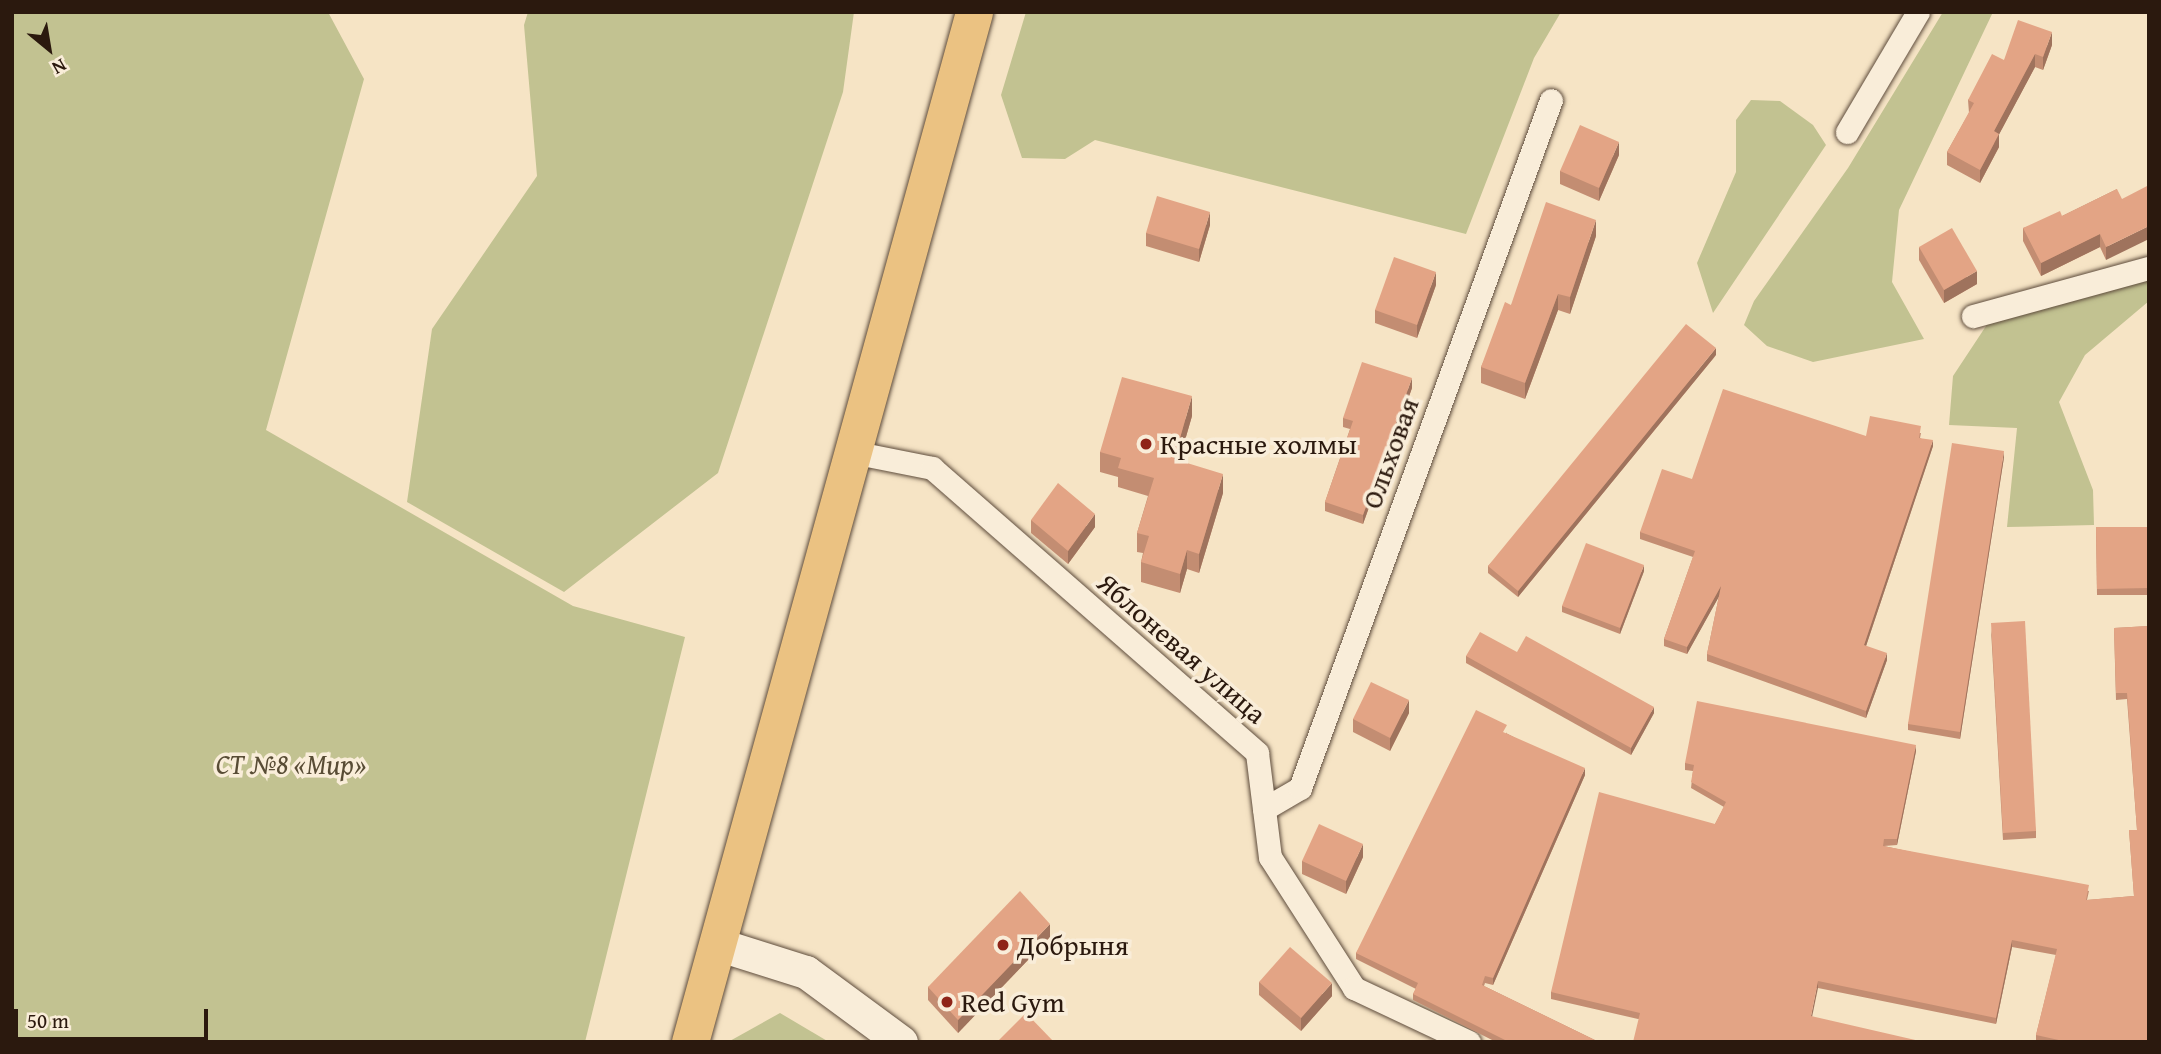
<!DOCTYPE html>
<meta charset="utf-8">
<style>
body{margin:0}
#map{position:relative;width:2161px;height:1054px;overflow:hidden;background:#f6e4c5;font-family:"Gentium Book Plus",serif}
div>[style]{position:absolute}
.green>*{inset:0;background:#c2c291}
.roads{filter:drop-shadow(0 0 2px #5e4c3c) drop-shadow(0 0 2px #5e4c3c)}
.street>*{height:23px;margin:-11.5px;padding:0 11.5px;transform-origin:11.5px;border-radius:11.5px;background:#f9edd9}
.secondary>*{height:33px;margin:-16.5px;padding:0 16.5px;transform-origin:16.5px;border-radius:16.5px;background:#f9edd9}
.primary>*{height:37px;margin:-18.5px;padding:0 18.5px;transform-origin:18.5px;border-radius:18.5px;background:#ebc282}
.wall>*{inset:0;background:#c38d72}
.shaded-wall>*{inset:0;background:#9f735d}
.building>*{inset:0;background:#e3a485}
.dots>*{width:19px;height:19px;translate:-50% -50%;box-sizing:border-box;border:4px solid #f9edd9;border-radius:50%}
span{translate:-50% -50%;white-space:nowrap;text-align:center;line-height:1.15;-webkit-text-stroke:7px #f9edd9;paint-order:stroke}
.poi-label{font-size:28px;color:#2b190e}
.left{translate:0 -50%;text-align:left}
.street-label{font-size:28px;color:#2b190e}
.park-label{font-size:28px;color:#584c35;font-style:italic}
.frame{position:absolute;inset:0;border:14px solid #2b190e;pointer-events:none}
.north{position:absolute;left:14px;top:14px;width:70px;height:70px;-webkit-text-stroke:5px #f9edd9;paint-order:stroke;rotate:150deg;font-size:19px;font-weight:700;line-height:28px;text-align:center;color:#2b190e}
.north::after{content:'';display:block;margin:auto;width:24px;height:32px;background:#2b190e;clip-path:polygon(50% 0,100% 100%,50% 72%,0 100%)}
.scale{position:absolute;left:14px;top:1009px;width:194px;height:32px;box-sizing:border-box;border:4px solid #2b190e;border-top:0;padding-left:9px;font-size:21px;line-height:24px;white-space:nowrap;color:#2b190e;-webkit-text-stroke:5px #f9edd9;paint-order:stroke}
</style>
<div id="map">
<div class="green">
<div style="clip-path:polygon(12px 12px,328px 12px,364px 79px,266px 430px,573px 606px,685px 637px,585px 1042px,12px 1042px)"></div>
<div style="clip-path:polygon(528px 12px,854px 12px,843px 92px,718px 473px,564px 592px,407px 502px,432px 329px,537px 176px,524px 25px)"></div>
<div style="clip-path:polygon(1026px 12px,1561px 12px,1534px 58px,1466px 234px,1095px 140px,1065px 159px,1022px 158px,1001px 95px)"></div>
<div style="clip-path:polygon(1943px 12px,1993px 12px,1899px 210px,1892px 282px,1924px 339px,1813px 362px,1767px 346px,1744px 325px,1754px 301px,1848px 168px)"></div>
<div style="clip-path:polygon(1751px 100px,1780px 101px,1813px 125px,1826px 145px,1713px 313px,1697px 263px,1736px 172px,1736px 120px)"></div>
<div style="clip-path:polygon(2149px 277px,2149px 301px,2085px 355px,2059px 402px,2093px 490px,2094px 525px,2007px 527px,2017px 428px,1949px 425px,1953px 376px,1990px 320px)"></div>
<div style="clip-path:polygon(780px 1013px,829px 1042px,728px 1042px)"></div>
</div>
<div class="roads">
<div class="street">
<div style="left:1847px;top:132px;width:139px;rotate:-59.4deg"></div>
<div style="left:1973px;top:316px;width:182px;rotate:-15.3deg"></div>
<div style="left:852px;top:452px;width:82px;rotate:11.3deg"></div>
<div style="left:932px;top:468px;width:432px;rotate:41.2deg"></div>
<div style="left:1257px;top:753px;width:105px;rotate:82.9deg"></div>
<div style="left:1270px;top:857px;width:156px;rotate:57.3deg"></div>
<div style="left:1354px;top:988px;width:127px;rotate:25.2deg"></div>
<div style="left:1264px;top:809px;width:42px;rotate:-30.3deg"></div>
<div style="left:1300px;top:788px;width:732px;rotate:-69.96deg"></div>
</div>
<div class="secondary">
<div style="left:717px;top:944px;width:93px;rotate:17.5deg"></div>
<div style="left:806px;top:972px;width:118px;rotate:36.4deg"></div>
</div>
<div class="primary">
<div style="left:690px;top:1042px;width:1068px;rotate:-74.58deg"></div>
</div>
</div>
<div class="wall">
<div style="clip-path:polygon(2052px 45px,2043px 70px,2035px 67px,1999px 134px,1999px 147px,1980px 183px,1947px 165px,1947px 152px,1969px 113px,1968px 100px,2004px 60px)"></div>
<div style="clip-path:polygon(1619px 155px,1599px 201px,1560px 184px,1560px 171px)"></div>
<div style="clip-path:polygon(2117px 189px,2106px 260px,2100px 247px,2041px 276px,2023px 241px,2023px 228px,2062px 216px)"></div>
<div style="clip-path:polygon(1210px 225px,1199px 262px,1146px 246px,1146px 233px)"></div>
<div style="clip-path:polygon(1596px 236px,1570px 314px,1558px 310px,1525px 399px,1481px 383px,1481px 367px,1511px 305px)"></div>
<div style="clip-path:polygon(1919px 247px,1977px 284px,1944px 303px,1919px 260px)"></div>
<div style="clip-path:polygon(1436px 285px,1417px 338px,1375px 323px,1375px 310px)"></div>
<div style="clip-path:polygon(1716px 355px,1518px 597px,1488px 573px,1488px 566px)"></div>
<div style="clip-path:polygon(1412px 388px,1363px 524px,1325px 511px,1325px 502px,1350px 429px,1343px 427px,1343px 418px)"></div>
<div style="clip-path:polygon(1192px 416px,1179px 461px,1223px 493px,1199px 573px,1187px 569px,1180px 593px,1141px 582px,1141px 562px,1143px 553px,1137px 552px,1137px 533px,1148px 496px,1118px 487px,1118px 477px,1100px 472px,1100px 452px)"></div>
<div style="clip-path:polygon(1921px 433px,1920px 438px,1933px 446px,1866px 646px,1887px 660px,1866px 718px,1707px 661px,1707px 654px,1719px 596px,1687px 654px,1664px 646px,1664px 639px,1693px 557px,1640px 539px,1640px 532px,1692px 479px,1866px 436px)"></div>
<div style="clip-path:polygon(2004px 457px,1960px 739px,1908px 730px,1908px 724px)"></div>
<div style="clip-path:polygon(1031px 520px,1095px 527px,1068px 564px,1031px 533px)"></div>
<div style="clip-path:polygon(2096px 527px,2149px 527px,2149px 595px,2097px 595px)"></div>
<div style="clip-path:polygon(1644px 571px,1620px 634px,1562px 612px,1562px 606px)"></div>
<div style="clip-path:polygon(2149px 626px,2149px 1042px,2036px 1042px,2036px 1035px,2056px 955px,2012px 947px,1996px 1024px,1818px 988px,1638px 1019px,1551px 999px,1551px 992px,1715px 824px,1724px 807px,1691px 788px,1693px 771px,1685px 770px,1685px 763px,1916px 751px,1897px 845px,1884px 846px,2089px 891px,2087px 900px,2134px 896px,2129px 830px,2137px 830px,2127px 699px,2116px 700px,2114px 628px)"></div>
<div style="clip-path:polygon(1991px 630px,2036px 831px,2036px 838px,2003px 840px)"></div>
<div style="clip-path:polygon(1517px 652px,1654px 713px,1631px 755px,1466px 663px,1466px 656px)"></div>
<div style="clip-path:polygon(1409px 713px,1390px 751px,1353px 732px,1353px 719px)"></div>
<div style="clip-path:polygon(1507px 732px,1506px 733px,1585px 775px,1493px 985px,1485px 983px,1484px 986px,1599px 1042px,1496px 1042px,1413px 1000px,1413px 994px,1416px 989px,1356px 959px,1356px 953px)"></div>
<div style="clip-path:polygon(1363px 857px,1346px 894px,1302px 874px,1302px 861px)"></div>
<div style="clip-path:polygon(1050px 937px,958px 1033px,928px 1000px,928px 987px)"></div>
<div style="clip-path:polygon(1259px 982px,1332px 996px,1301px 1031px,1259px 995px)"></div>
</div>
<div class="shaded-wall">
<div style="clip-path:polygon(2052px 32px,2052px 45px,2043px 70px,2043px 57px)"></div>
<div style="clip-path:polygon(2035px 54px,2035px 67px,1994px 144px,1994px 131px)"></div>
<div style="clip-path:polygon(1999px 134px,1999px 147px,1980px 183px,1980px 170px)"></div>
<div style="clip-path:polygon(1619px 142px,1619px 155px,1599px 201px,1599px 188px)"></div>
<div style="clip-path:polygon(1210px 212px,1210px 225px,1199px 262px,1199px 249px)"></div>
<div style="clip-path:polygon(1596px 220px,1596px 236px,1570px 314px,1570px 297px)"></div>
<div style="clip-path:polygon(2149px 226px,2149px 239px,2106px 260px,2106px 247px)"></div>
<div style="clip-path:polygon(2100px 234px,2100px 247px,2041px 276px,2041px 263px)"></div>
<div style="clip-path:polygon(1977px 271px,1977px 284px,1944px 303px,1944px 290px)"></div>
<div style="clip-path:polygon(1436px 272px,1436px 285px,1417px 338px,1417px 325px)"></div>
<div style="clip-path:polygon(1558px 294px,1558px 310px,1525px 399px,1525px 383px)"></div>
<div style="clip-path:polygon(1716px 348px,1716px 355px,1518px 597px,1518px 591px)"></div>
<div style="clip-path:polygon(1412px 378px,1412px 388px,1363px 524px,1363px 515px)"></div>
<div style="clip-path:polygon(1192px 396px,1192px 416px,1174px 478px,1174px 459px)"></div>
<div style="clip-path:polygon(1933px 440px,1933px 446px,1864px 652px,1864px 645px)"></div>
<div style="clip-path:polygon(2004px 451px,2004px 457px,1960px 739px,1960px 732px)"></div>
<div style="clip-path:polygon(1223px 474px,1223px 493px,1199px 573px,1199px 554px)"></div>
<div style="clip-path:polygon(1095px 514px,1095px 527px,1068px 564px,1068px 551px)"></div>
<div style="clip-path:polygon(1187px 550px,1187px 569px,1180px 593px,1180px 574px)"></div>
<div style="clip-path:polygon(1644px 565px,1644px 571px,1620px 634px,1620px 628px)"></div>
<div style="clip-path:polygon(1721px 586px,1721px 593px,1687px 654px,1687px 647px)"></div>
<div style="clip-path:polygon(1887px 653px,1887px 660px,1866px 718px,1866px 711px)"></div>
<div style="clip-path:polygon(1409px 700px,1409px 713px,1390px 751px,1390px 738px)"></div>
<div style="clip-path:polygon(1654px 707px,1654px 713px,1631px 755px,1631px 748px)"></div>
<div style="clip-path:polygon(1916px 745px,1916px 751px,1897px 845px,1897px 839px)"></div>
<div style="clip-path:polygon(1585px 768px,1585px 775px,1493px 985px,1493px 978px)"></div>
<div style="clip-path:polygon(1363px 844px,1363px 857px,1346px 894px,1346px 881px)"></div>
<div style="clip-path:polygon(1050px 924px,1050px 937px,958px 1033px,958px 1020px)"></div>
<div style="clip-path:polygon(2012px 940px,2012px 947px,1996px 1024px,1996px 1018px)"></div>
<div style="clip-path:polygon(1818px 981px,1818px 988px,1811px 1022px,1811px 1016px)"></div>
<div style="clip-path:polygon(1332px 983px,1332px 996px,1301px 1031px,1301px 1018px)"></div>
</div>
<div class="building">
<div style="clip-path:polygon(2018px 20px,2052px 32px,2043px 57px,2035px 54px,1994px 131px,1999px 134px,1980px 170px,1947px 152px,1974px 103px,1968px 100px,1992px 54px,2004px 60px)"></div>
<div style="clip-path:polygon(1580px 125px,1619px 142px,1599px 188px,1560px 171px)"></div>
<div style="clip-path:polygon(2149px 185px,2149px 226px,2106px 247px,2100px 234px,2041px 263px,2023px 228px,2060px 211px,2062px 216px,2117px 189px,2122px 199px)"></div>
<div style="clip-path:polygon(1157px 196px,1210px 212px,1199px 249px,1146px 233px)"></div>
<div style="clip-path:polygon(1546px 202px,1596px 220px,1570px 297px,1558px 294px,1525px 383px,1481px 367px,1505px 302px,1511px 305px)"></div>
<div style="clip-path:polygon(1952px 228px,1977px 271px,1944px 290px,1919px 247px)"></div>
<div style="clip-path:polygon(1394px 257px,1436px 272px,1417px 325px,1375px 310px)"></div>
<div style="clip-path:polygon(1686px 324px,1716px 348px,1518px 591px,1488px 566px)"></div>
<div style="clip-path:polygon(1362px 362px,1412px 378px,1363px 515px,1325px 502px,1353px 421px,1343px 418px)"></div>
<div style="clip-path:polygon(1122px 377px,1192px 396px,1174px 459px,1223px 474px,1199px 554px,1187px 550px,1180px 574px,1141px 562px,1149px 536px,1137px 533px,1154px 478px,1118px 468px,1121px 458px,1100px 452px)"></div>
<div style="clip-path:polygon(1723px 389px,1866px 436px,1870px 416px,1921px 426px,1919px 438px,1933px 440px,1864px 645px,1887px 653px,1866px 711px,1707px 654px,1721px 586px,1687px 647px,1664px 639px,1695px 551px,1640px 532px,1662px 469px,1692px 479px)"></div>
<div style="clip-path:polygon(1952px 443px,2004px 451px,1960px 732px,1908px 724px)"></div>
<div style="clip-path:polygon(1058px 483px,1095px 514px,1068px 551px,1031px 520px)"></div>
<div style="clip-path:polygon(2096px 527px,2149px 527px,2149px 588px,2097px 589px)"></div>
<div style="clip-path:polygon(1586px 543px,1644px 565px,1620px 628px,1562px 606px)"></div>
<div style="clip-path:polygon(2025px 621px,2036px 831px,2003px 833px,1991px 623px)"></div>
<div style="clip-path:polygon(2149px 626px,2149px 1042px,2068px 1042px,2036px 1035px,2057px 949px,2012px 940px,1996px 1018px,1818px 981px,1811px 1016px,1924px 1042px,1633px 1042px,1640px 1013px,1551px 992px,1599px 792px,1715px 824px,1726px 802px,1691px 782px,1694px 765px,1685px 763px,1697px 701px,1916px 745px,1897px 839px,1884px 839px,1883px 846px,2089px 885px,2086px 900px,2134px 896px,2129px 830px,2137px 830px,2127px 693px,2116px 693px,2114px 628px)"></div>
<div style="clip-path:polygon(1480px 632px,1517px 652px,1526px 636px,1654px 707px,1631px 748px,1466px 656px)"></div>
<div style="clip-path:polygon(1371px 682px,1409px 700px,1390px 738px,1353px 719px)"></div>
<div style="clip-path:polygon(1476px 710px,1507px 725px,1503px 732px,1585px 768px,1493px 978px,1485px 976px,1482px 985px,1599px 1042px,1509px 1042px,1413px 994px,1418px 983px,1356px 953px)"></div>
<div style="clip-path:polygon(1319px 824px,1363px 844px,1346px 881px,1302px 861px)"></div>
<div style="clip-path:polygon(1020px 891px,1050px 924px,958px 1020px,928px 987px)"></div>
<div style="clip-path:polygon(1290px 947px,1332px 983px,1301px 1018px,1259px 982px)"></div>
<div style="clip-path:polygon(1026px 1013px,1054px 1042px,997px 1042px)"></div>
</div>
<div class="dots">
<div style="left:1146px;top:444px;background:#8f2418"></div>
<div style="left:1003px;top:945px;background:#8f2418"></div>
<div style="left:947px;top:1002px;background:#8f2418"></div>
</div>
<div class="poi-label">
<span class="left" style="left:1160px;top:444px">Красные холмы</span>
<span class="left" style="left:1017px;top:945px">Добрыня</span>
<span class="left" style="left:961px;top:1002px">Red Gym</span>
</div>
<div class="street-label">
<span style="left:1390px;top:453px;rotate:-70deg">Ольховая</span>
<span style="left:1182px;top:648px;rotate:41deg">Яблоневая улица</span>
</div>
<div class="park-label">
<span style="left:291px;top:764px">СТ №8 «Мир»</span>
</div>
<div class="frame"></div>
<div class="north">N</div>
<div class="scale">50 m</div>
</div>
